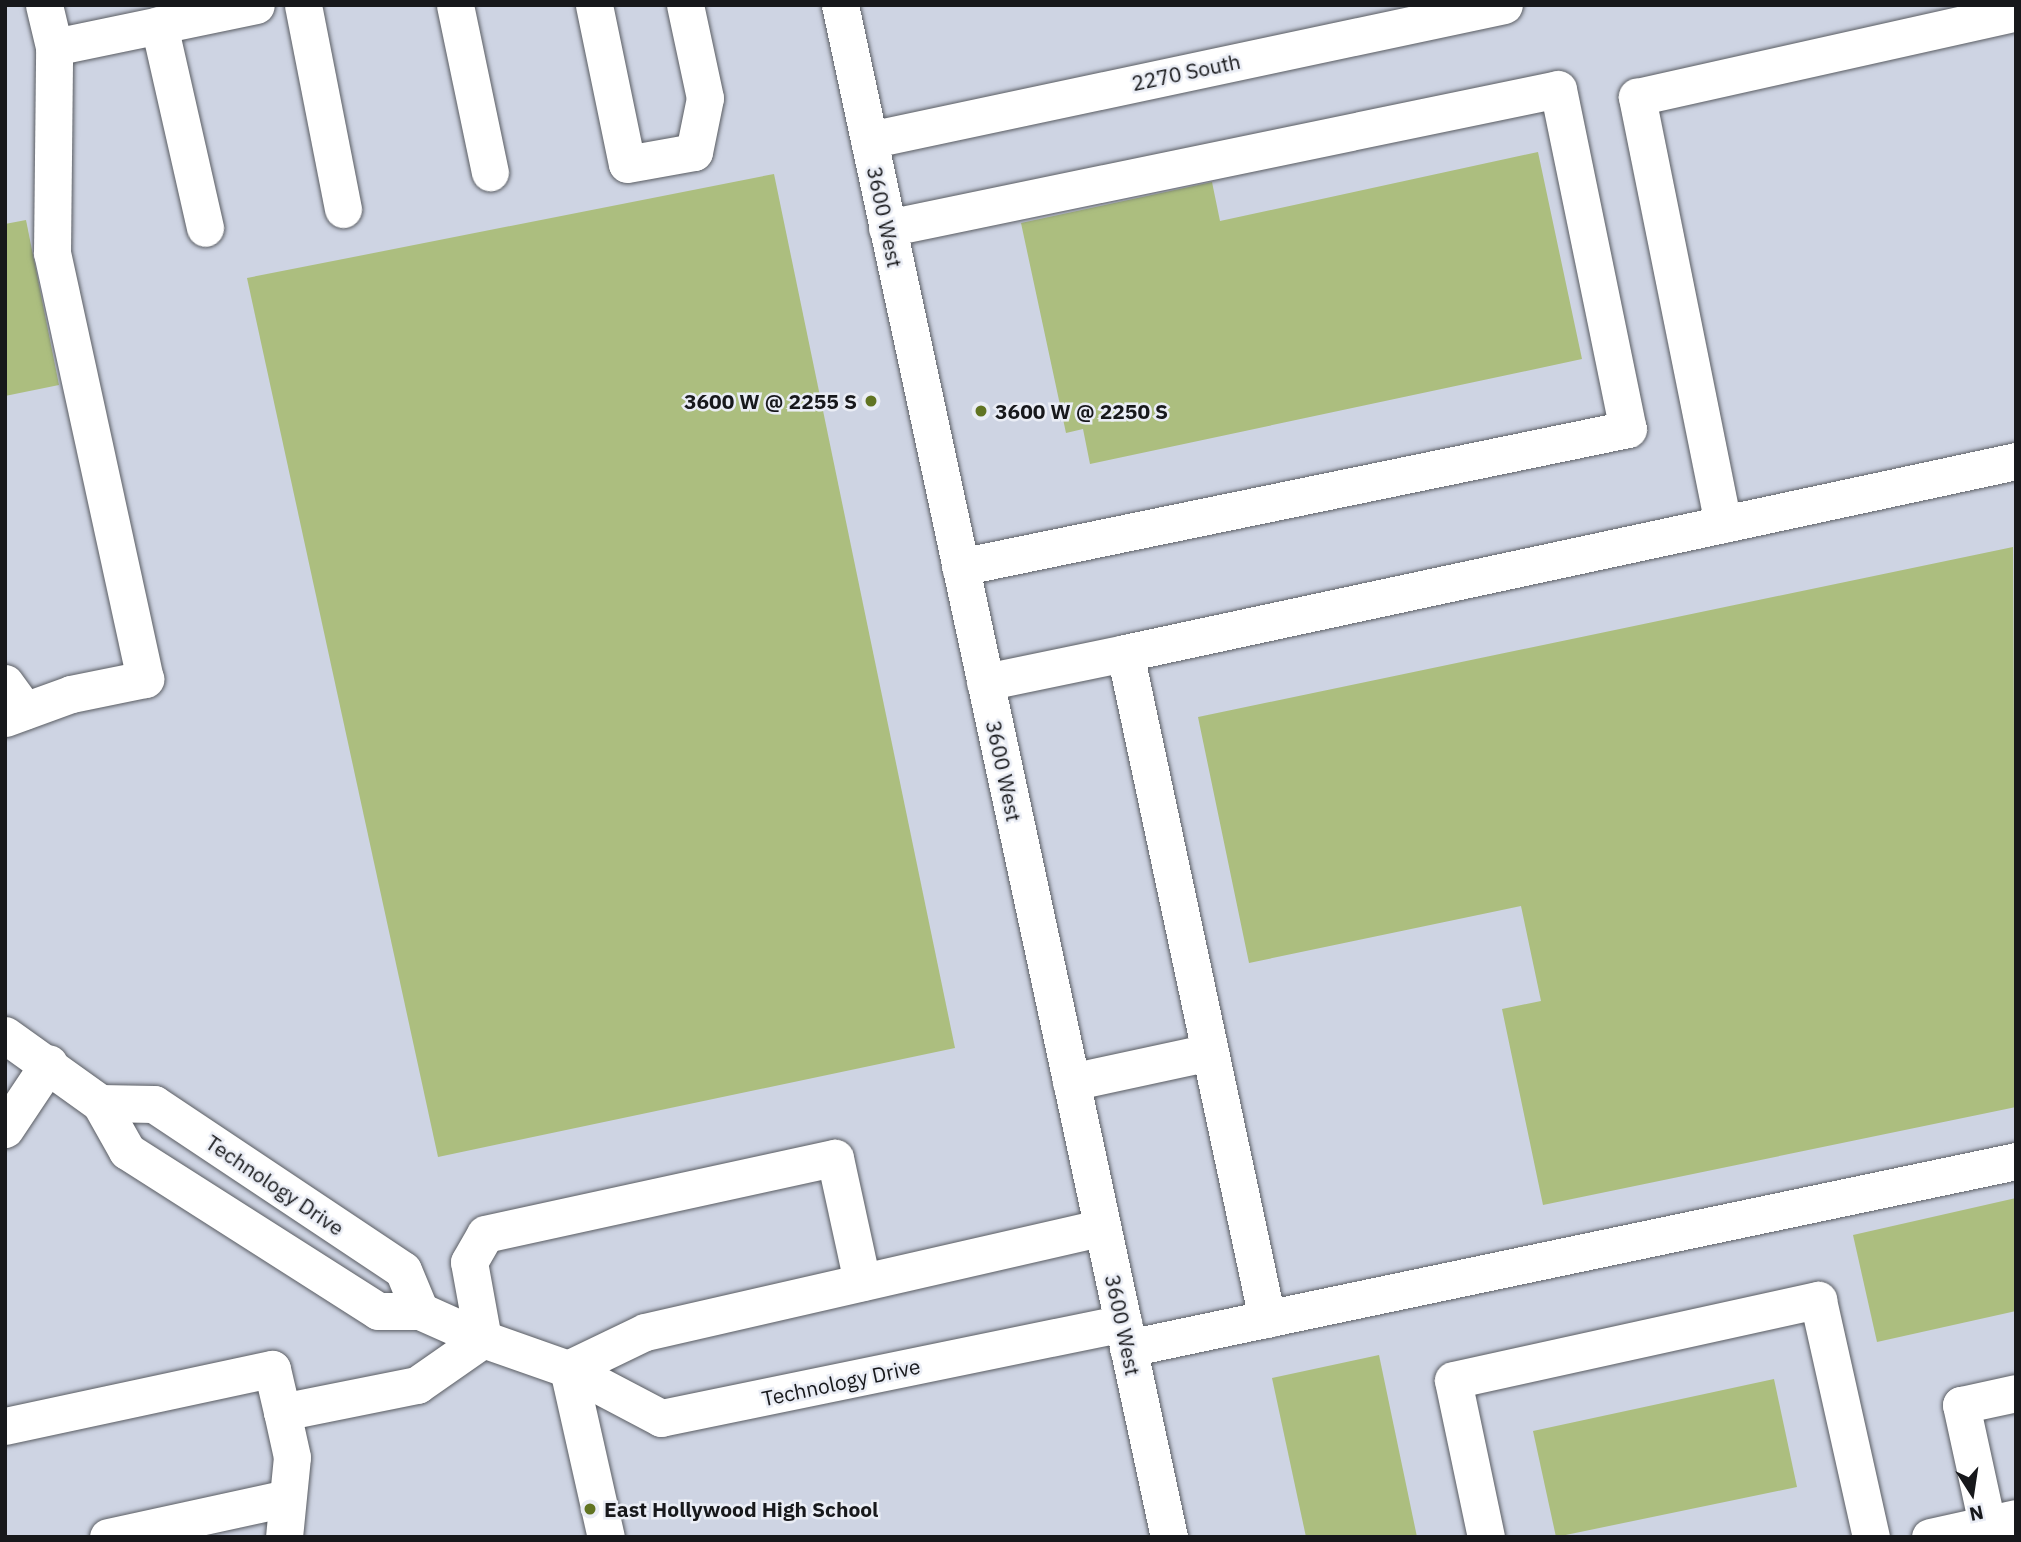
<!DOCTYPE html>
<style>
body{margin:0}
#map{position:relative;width:2021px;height:1542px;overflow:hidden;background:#dde0e8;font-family:"IBM Plex Sans",sans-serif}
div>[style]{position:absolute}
.built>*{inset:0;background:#ced4e3}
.building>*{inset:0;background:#acbe7f}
.roads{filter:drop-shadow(0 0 2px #5a5d63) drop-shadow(0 0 2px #5a5d63)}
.minor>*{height:37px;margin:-18.5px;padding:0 18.5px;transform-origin:18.5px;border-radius:18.5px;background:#fff}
.dots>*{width:19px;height:19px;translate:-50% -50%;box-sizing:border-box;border:4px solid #eaedf5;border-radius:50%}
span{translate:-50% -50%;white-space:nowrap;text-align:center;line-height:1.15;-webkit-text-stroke:5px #eaedf5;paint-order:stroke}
.street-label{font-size:21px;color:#17181b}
.poi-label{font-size:21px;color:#17181b;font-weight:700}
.right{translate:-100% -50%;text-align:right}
.left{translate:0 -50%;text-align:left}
.frame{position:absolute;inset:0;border:7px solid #17181b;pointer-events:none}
.north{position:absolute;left:1937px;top:1458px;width:70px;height:70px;-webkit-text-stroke:5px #eaedf5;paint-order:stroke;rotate:168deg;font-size:19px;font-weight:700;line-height:28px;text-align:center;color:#17181b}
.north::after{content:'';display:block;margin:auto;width:24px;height:32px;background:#17181b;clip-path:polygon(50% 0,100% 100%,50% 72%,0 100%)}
</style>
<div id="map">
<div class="built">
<div style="clip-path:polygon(5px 5px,2016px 5px,2016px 1537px,5px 1537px)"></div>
</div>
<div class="building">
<div style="clip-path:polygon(1538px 152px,1582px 359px,1090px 464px,1083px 429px,1066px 433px,1021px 223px,1212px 182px,1220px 221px)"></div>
<div style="clip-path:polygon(774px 174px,955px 1048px,438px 1157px,247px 278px)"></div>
<div style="clip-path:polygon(26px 220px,59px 385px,5px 396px,5px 224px)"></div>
<div style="clip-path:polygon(2013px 547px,2016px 1107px,1543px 1205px,1502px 1009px,1541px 1001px,1521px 906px,1249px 963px,1198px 717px)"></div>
<div style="clip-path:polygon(2016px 1198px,2016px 1311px,1877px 1342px,1853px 1235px)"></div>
<div style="clip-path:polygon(1379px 1355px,1417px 1537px,1306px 1537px,1272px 1378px)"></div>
<div style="clip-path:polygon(1774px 1379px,1797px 1487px,1556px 1537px,1533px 1431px)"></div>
</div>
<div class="roads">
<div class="minor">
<div style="left:44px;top:5px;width:43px;rotate:76.6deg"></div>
<div style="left:54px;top:47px;width:206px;rotate:-11.7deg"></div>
<div style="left:303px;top:5px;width:208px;rotate:78.9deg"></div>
<div style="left:455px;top:5px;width:171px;rotate:78.2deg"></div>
<div style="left:594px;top:5px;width:162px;rotate:78.3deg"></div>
<div style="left:627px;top:164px;width:68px;rotate:-10.2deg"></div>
<div style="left:694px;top:152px;width:55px;rotate:-78.5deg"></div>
<div style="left:705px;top:98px;width:95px;rotate:-102.1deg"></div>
<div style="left:840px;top:5px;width:1567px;rotate:77.88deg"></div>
<div style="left:159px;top:25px;width:208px;rotate:77.2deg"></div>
<div style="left:869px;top:140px;width:649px;rotate:-12deg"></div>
<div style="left:887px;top:228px;width:685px;rotate:-11.7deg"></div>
<div style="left:1558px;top:89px;width:347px;rotate:78.4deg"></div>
<div style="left:1628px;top:429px;width:682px;rotate:168.33deg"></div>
<div style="left:1723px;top:524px;width:436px;rotate:-101.4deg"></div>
<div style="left:1637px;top:97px;width:388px;rotate:-12.6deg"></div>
<div style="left:1125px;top:653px;width:911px;rotate:-12.16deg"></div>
<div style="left:985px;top:682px;width:143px;rotate:-11.7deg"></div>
<div style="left:1125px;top:653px;width:681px;rotate:77.96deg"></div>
<div style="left:5px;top:683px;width:34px;rotate:54deg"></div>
<div style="left:5px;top:718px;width:70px;rotate:-20deg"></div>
<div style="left:71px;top:694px;width:76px;rotate:-11.5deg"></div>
<div style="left:145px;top:679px;width:436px;rotate:-102.3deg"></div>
<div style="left:52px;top:253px;width:206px;rotate:-89.4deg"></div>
<div style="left:5px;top:1035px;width:117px;rotate:35.6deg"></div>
<div style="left:100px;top:1103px;width:55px;rotate:60.6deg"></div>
<div style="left:127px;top:1151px;width:298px;rotate:32.5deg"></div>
<div style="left:378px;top:1311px;width:42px"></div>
<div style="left:420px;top:1311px;width:69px;rotate:24deg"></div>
<div style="left:483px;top:1339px;width:90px;rotate:19.4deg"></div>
<div style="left:568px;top:1369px;width:105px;rotate:27.8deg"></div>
<div style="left:661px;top:1418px;width:472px;rotate:-11.6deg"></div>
<div style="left:1071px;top:1082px;width:142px;rotate:-12.2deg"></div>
<div style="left:100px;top:1103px;width:54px;rotate:1.1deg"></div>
<div style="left:154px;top:1104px;width:299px;rotate:33.7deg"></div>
<div style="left:403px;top:1270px;width:44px;rotate:67.5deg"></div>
<div style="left:5px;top:1129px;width:79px;rotate:-56.3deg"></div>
<div style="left:1128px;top:1348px;width:907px;rotate:-11.89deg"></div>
<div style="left:568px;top:1369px;width:85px;rotate:-25.7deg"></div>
<div style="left:645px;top:1332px;width:469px;rotate:-12.9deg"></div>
<div style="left:568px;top:1369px;width:172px;rotate:77.3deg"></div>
<div style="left:5px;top:1426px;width:273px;rotate:-12.1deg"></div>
<div style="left:272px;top:1369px;width:44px;rotate:76.9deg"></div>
<div style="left:1987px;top:1524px;width:122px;rotate:-102.3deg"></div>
<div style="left:1961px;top:1405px;width:56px;rotate:-12.3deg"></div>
<div style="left:108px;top:1537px;width:183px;rotate:-12.3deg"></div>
<div style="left:284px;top:1537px;width:80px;rotate:-84.3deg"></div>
<div style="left:292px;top:1457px;width:46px;rotate:-102.5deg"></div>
<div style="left:282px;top:1412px;width:138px;rotate:-11.3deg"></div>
<div style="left:417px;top:1385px;width:80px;rotate:-34.9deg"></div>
<div style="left:483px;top:1339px;width:78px;rotate:-100.3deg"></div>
<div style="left:469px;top:1262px;width:32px;rotate:-60deg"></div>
<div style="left:485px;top:1234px;width:358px;rotate:-12.3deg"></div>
<div style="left:835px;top:1158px;width:127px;rotate:77.7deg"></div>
<div style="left:1486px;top:1537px;width:160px;rotate:-101.9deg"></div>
<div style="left:1453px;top:1380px;width:374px;rotate:-12.4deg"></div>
<div style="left:1818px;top:1300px;width:243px;rotate:77.4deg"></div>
<div style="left:1930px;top:1537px;width:88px;rotate:-12.5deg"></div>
</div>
</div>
<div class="dots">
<div style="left:871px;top:401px;background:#617422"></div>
<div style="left:981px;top:411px;background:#617422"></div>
<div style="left:590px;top:1509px;background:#617422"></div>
</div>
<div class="street-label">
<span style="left:1186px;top:72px;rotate:-12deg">2270 South</span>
<span style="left:885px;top:217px;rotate:78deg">3600 West</span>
<span style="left:1004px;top:771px;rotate:78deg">3600 West</span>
<span style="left:275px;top:1185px;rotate:34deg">Technology Drive</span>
<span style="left:1123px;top:1325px;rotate:78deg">3600 West</span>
<span style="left:841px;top:1382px;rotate:-12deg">Technology Drive</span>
</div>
<div class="poi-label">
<span class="right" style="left:857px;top:401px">3600 W @ 2255 S</span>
<span class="left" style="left:995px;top:411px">3600 W @ 2250 S</span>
<span class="left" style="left:604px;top:1509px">East Hollywood High School</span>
</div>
<div class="frame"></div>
<div class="north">N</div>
</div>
